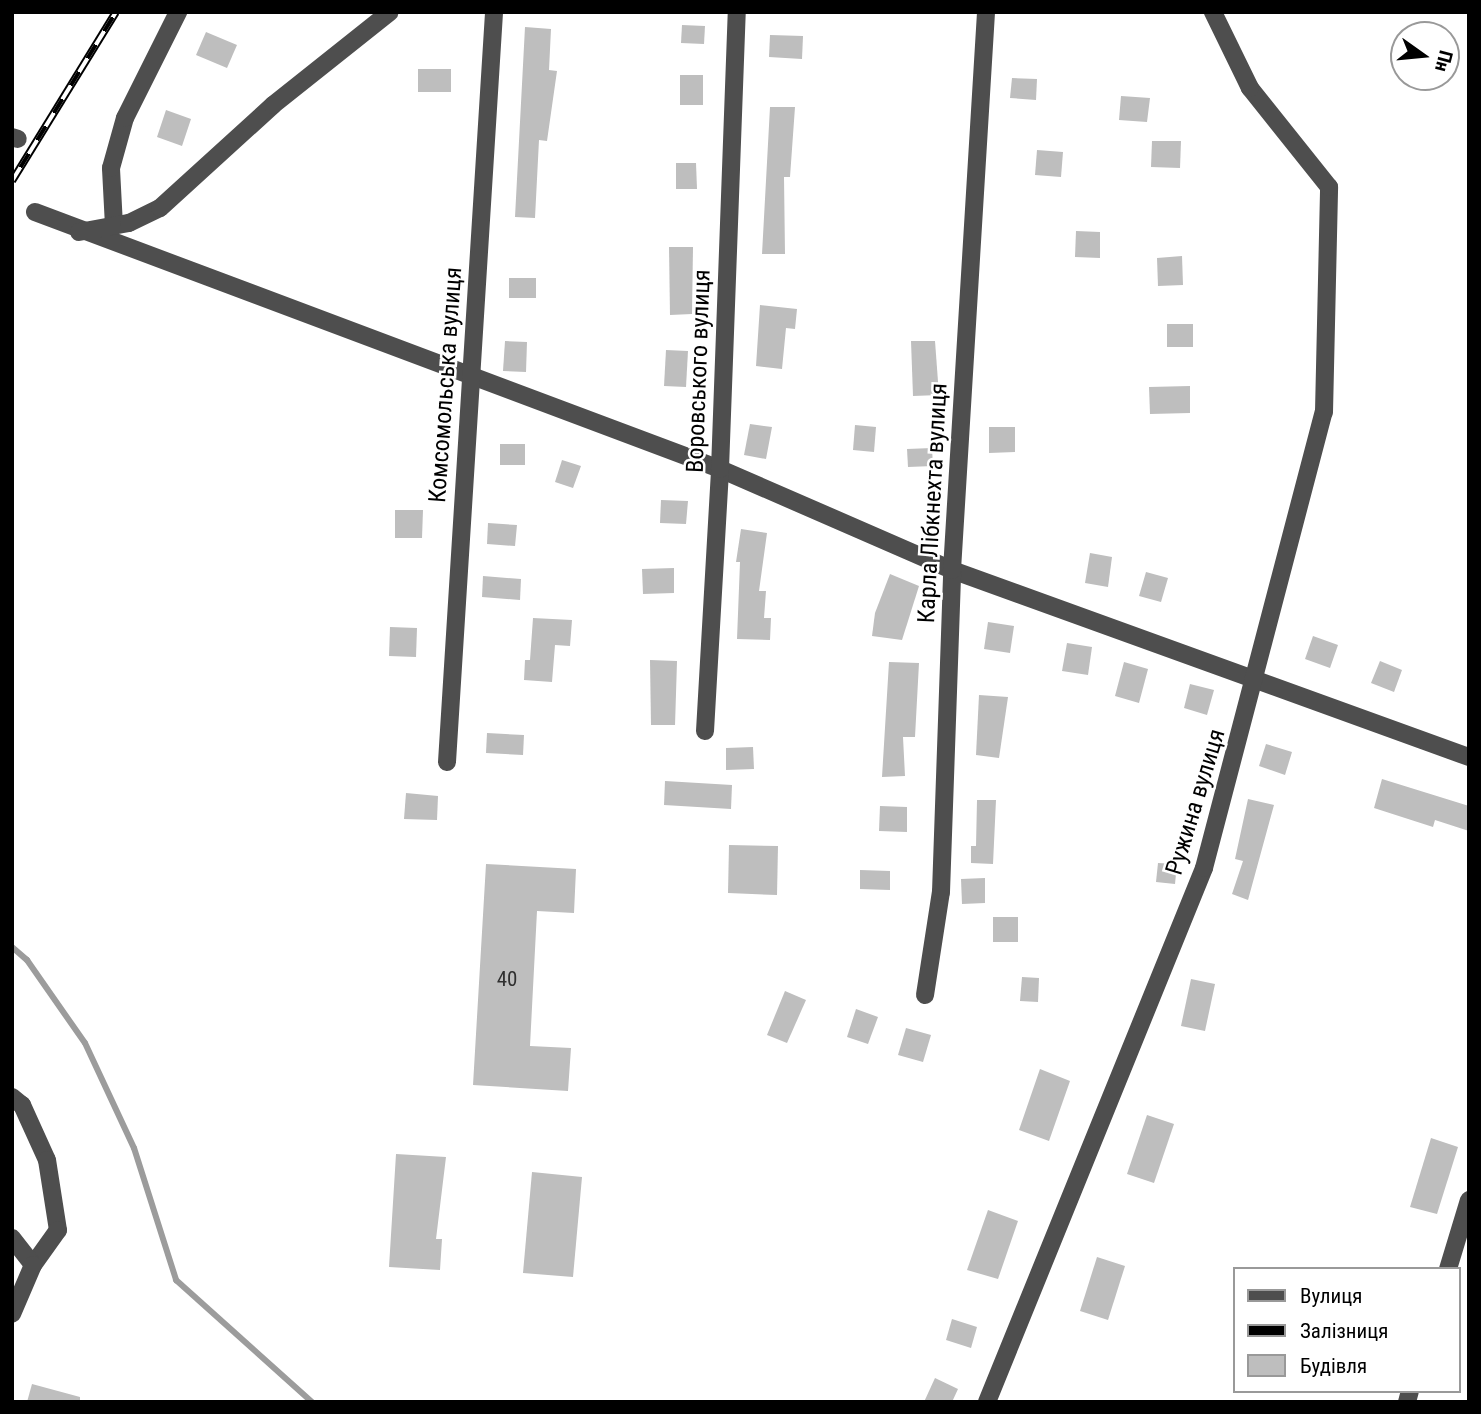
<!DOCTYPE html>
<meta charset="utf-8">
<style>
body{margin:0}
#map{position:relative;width:1481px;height:1414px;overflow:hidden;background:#fff;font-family:"Roboto Condensed",sans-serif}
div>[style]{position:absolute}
.stream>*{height:6px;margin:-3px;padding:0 3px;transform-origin:3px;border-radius:3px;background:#9c9c9c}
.building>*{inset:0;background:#bebebe}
.minor>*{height:18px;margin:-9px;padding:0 9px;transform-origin:9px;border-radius:9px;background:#4e4e4e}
.rail>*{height:8px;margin-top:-4px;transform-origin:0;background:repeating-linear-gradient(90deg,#fff 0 16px,#000 0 32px);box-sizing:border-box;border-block:2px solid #000}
span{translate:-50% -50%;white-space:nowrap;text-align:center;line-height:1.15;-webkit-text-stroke:5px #fff;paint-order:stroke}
.number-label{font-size:21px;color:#303030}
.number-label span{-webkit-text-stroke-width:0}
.street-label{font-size:24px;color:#000}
.frame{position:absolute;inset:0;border:14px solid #000;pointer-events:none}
.legend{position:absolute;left:1233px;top:1267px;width:228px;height:126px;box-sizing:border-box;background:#fff;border:2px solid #999;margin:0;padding:9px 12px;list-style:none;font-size:21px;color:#000}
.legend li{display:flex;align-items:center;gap:14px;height:35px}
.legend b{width:35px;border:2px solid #999}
.north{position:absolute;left:1390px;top:21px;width:70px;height:70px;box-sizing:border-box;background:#fff;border:2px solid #999;border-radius:50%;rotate:105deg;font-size:19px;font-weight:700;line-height:28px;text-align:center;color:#000}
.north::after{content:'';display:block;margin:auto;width:24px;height:32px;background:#000;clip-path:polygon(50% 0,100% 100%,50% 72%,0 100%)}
</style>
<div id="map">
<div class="stream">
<div style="left:12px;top:947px;width:20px;rotate:41deg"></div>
<div style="left:27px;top:960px;width:101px;rotate:55.1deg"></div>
<div style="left:85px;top:1043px;width:116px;rotate:65deg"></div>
<div style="left:134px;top:1148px;width:139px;rotate:72.3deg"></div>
<div style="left:176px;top:1280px;width:183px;rotate:41.9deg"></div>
</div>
<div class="building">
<div style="clip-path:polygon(682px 25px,705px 26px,704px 44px,681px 43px)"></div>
<div style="clip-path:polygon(525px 27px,551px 29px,549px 70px,557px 71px,547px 141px,539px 140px,535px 218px,515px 217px)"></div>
<div style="clip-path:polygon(206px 32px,237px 45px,227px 68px,196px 55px)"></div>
<div style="clip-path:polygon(770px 35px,803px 36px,802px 59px,769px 57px)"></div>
<div style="clip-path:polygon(418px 69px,451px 69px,451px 92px,418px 92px)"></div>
<div style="clip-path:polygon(680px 75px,703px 75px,703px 105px,680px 105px)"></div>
<div style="clip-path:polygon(1012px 78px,1037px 79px,1036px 100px,1010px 98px)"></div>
<div style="clip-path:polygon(1121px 96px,1150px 98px,1147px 122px,1119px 120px)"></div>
<div style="clip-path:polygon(770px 107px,795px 107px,790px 177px,784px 177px,785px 254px,762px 254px)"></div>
<div style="clip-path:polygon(166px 110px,191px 119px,182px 146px,157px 137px)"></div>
<div style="clip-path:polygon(1152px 141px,1181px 141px,1180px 168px,1151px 167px)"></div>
<div style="clip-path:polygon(1037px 150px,1063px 152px,1061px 177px,1035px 175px)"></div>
<div style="clip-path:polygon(676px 163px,696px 163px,697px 189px,676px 189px)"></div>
<div style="clip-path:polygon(1076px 231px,1100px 232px,1100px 258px,1075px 257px)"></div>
<div style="clip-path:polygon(669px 247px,693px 247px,692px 314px,670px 315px)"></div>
<div style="clip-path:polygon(1182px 256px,1183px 285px,1158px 286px,1157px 258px)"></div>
<div style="clip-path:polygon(509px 278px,536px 278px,536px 298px,509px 298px)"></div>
<div style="clip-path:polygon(760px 305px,797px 309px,795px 329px,786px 328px,782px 369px,756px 366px)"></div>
<div style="clip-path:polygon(1167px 324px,1193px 324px,1193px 347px,1167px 347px)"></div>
<div style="clip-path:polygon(505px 341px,527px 342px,526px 372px,503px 371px)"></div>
<div style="clip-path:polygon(911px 341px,935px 341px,939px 395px,913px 396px)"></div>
<div style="clip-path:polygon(666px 350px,688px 351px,686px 387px,664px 386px)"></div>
<div style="clip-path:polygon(1190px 386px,1190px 413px,1150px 414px,1149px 387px)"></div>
<div style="clip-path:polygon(750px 424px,772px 427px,766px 459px,744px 455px)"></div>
<div style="clip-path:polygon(855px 425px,876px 427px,874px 452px,853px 450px)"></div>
<div style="clip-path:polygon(989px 427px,1015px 427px,1015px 452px,989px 453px)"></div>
<div style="clip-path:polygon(500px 444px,525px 444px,525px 465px,500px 465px)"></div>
<div style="clip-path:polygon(932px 448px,933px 466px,908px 467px,907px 449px)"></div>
<div style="clip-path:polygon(562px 460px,581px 466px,573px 488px,555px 482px)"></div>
<div style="clip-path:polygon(661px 500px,688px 501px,686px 524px,660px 523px)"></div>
<div style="clip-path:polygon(395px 510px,423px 510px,422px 538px,395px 538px)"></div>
<div style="clip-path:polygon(488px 523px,517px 525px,515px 546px,487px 544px)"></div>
<div style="clip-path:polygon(741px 529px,767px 533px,759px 591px,766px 591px,764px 618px,771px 618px,770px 640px,737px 639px,740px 562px,736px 562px)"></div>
<div style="clip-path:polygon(1090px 553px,1112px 557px,1108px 587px,1085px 583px)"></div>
<div style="clip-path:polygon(674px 568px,674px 593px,643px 594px,642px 569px)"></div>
<div style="clip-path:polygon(1146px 572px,1168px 578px,1161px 602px,1139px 596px)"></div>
<div style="clip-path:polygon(890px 574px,919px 586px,902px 640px,872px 636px,875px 613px)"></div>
<div style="clip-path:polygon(483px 576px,521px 579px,520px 600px,482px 597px)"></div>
<div style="clip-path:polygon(533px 618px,572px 620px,570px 646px,555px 645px,552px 682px,524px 680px,525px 660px,530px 660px)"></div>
<div style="clip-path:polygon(988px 622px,1014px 626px,1010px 653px,984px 649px)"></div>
<div style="clip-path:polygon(390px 627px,417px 628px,416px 657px,389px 656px)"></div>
<div style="clip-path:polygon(1313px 636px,1338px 645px,1330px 668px,1305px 659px)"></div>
<div style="clip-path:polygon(1067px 643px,1092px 647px,1088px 675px,1062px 671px)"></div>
<div style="clip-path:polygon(650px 660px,677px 661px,675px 725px,651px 725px)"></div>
<div style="clip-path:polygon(1380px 661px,1402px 670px,1394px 692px,1371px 683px)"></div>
<div style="clip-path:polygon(889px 662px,919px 663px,915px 737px,903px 737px,905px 776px,882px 777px)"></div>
<div style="clip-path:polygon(1124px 662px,1148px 669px,1139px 703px,1115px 696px)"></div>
<div style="clip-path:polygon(1190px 684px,1214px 690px,1207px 715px,1184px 708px)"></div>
<div style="clip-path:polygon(979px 695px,1008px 697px,999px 758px,976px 755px)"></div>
<div style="clip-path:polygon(487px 733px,524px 735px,523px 755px,486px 753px)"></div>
<div style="clip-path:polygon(1266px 744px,1292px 752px,1285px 775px,1259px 766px)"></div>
<div style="clip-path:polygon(753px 747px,754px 769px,726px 770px,726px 748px)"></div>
<div style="clip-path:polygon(1382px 779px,1469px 806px,1469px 831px,1435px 820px,1433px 827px,1374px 808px)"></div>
<div style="clip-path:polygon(665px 781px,732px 785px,731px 809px,664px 805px)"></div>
<div style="clip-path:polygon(406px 793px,438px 796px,437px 820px,404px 819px)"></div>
<div style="clip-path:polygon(1248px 799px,1274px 805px,1248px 900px,1232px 894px,1243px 861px,1235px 859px)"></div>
<div style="clip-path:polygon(977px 800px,996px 800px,993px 864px,971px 863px,971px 846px,976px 846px)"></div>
<div style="clip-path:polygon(880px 806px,907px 807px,907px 832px,879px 831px)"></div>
<div style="clip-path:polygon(729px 845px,778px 846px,777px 895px,728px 893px)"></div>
<div style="clip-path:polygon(1158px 863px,1177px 864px,1175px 884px,1156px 882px)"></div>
<div style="clip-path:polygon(486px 864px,576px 869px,574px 913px,537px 911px,530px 1046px,571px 1048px,568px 1091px,473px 1085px)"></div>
<div style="clip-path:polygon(860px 870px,890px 871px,890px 890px,860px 889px)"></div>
<div style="clip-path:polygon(985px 878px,985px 903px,962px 904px,961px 879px)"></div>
<div style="clip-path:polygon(993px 917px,1018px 917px,1018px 942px,993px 942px)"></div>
<div style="clip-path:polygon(1022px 977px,1039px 978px,1038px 1002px,1020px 1001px)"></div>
<div style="clip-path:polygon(1191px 979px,1215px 984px,1205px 1031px,1181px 1026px)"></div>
<div style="clip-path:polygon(785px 991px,806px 1000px,787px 1043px,767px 1035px)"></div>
<div style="clip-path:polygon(856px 1009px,878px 1017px,868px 1044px,847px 1037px)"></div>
<div style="clip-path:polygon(906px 1028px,931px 1035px,923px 1062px,898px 1055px)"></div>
<div style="clip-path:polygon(1040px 1069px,1070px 1081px,1049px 1141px,1019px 1130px)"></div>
<div style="clip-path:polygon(1147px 1115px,1174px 1124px,1154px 1183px,1127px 1174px)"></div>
<div style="clip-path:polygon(1431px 1138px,1458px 1147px,1437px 1214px,1410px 1207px)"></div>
<div style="clip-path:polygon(396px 1154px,446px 1157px,436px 1239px,442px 1239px,440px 1270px,389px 1267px)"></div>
<div style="clip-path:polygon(532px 1172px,582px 1177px,573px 1277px,523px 1273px)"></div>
<div style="clip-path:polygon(988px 1210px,1018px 1221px,998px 1279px,967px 1270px)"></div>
<div style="clip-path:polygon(1097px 1257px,1125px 1266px,1108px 1320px,1080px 1311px)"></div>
<div style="clip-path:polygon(952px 1319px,977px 1327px,971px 1348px,946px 1340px)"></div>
<div style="clip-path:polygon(935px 1378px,958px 1389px,952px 1402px,924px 1402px)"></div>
<div style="clip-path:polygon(32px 1384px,80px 1397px,80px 1402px,27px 1402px)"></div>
</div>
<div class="minor">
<div style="left:12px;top:137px;width:6px;rotate:18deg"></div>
<div style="left:35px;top:212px;width:732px;rotate:20.57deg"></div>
<div style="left:720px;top:469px;width:253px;rotate:23.5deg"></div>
<div style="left:952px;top:570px;width:550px;rotate:19.89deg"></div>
<div style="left:114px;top:226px;width:58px;rotate:-93deg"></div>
<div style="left:111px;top:168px;width:52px;rotate:-74.4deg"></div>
<div style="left:125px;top:118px;width:119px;rotate:-63.4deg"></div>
<div style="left:79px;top:232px;width:51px;rotate:-10.2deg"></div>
<div style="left:129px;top:223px;width:34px;rotate:-26deg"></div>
<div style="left:160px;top:208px;width:153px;rotate:-42.3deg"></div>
<div style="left:273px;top:105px;width:149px;rotate:-38.5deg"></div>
<div style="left:705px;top:731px;width:262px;rotate:-86.7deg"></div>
<div style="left:720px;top:469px;width:457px;rotate:-87.9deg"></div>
<div style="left:447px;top:762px;width:751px;rotate:-86.41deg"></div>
<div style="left:925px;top:995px;width:104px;rotate:-81.2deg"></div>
<div style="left:941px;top:892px;width:322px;rotate:-88deg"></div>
<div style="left:952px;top:570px;width:559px;rotate:-86.51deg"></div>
<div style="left:12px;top:1097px;width:13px;rotate:39deg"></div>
<div style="left:22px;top:1105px;width:60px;rotate:65.6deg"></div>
<div style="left:47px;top:1160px;width:71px;rotate:81.1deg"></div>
<div style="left:58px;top:1230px;width:43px;rotate:125.5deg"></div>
<div style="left:12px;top:1238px;width:34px;rotate:52deg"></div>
<div style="left:33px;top:1265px;width:53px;rotate:113.2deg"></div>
<div style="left:1448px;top:1269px;width:72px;rotate:-73.1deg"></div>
<div style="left:987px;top:1402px;width:576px;rotate:-67.88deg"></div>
<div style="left:1204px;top:868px;width:472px;rotate:-75.3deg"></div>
<div style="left:1324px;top:412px;width:225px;rotate:-88.7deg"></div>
<div style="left:1329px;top:187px;width:127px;rotate:-128.6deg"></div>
<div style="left:1250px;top:88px;width:85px;rotate:-116deg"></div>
<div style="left:1407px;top:1402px;width:11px;rotate:-75deg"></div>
</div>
<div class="rail">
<div style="left:12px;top:181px;width:198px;rotate:-58.4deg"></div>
</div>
<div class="number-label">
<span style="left:507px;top:979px">40</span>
</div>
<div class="street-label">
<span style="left:699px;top:371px;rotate:-88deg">Воровського вулиця</span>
<span style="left:446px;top:385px;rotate:-86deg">Комсомольська вулиця</span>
<span style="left:933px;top:503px;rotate:-87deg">Карла Лібкнехта вулиця</span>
<span style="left:1196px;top:802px;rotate:-73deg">Ружина вулиця</span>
</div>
<div class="frame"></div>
<ul class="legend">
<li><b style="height:9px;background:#4e4e4e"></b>Вулиця</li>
<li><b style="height:9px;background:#000"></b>Залізниця</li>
<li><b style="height:19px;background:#bebebe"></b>Будівля</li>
</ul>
<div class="north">Пн</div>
</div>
